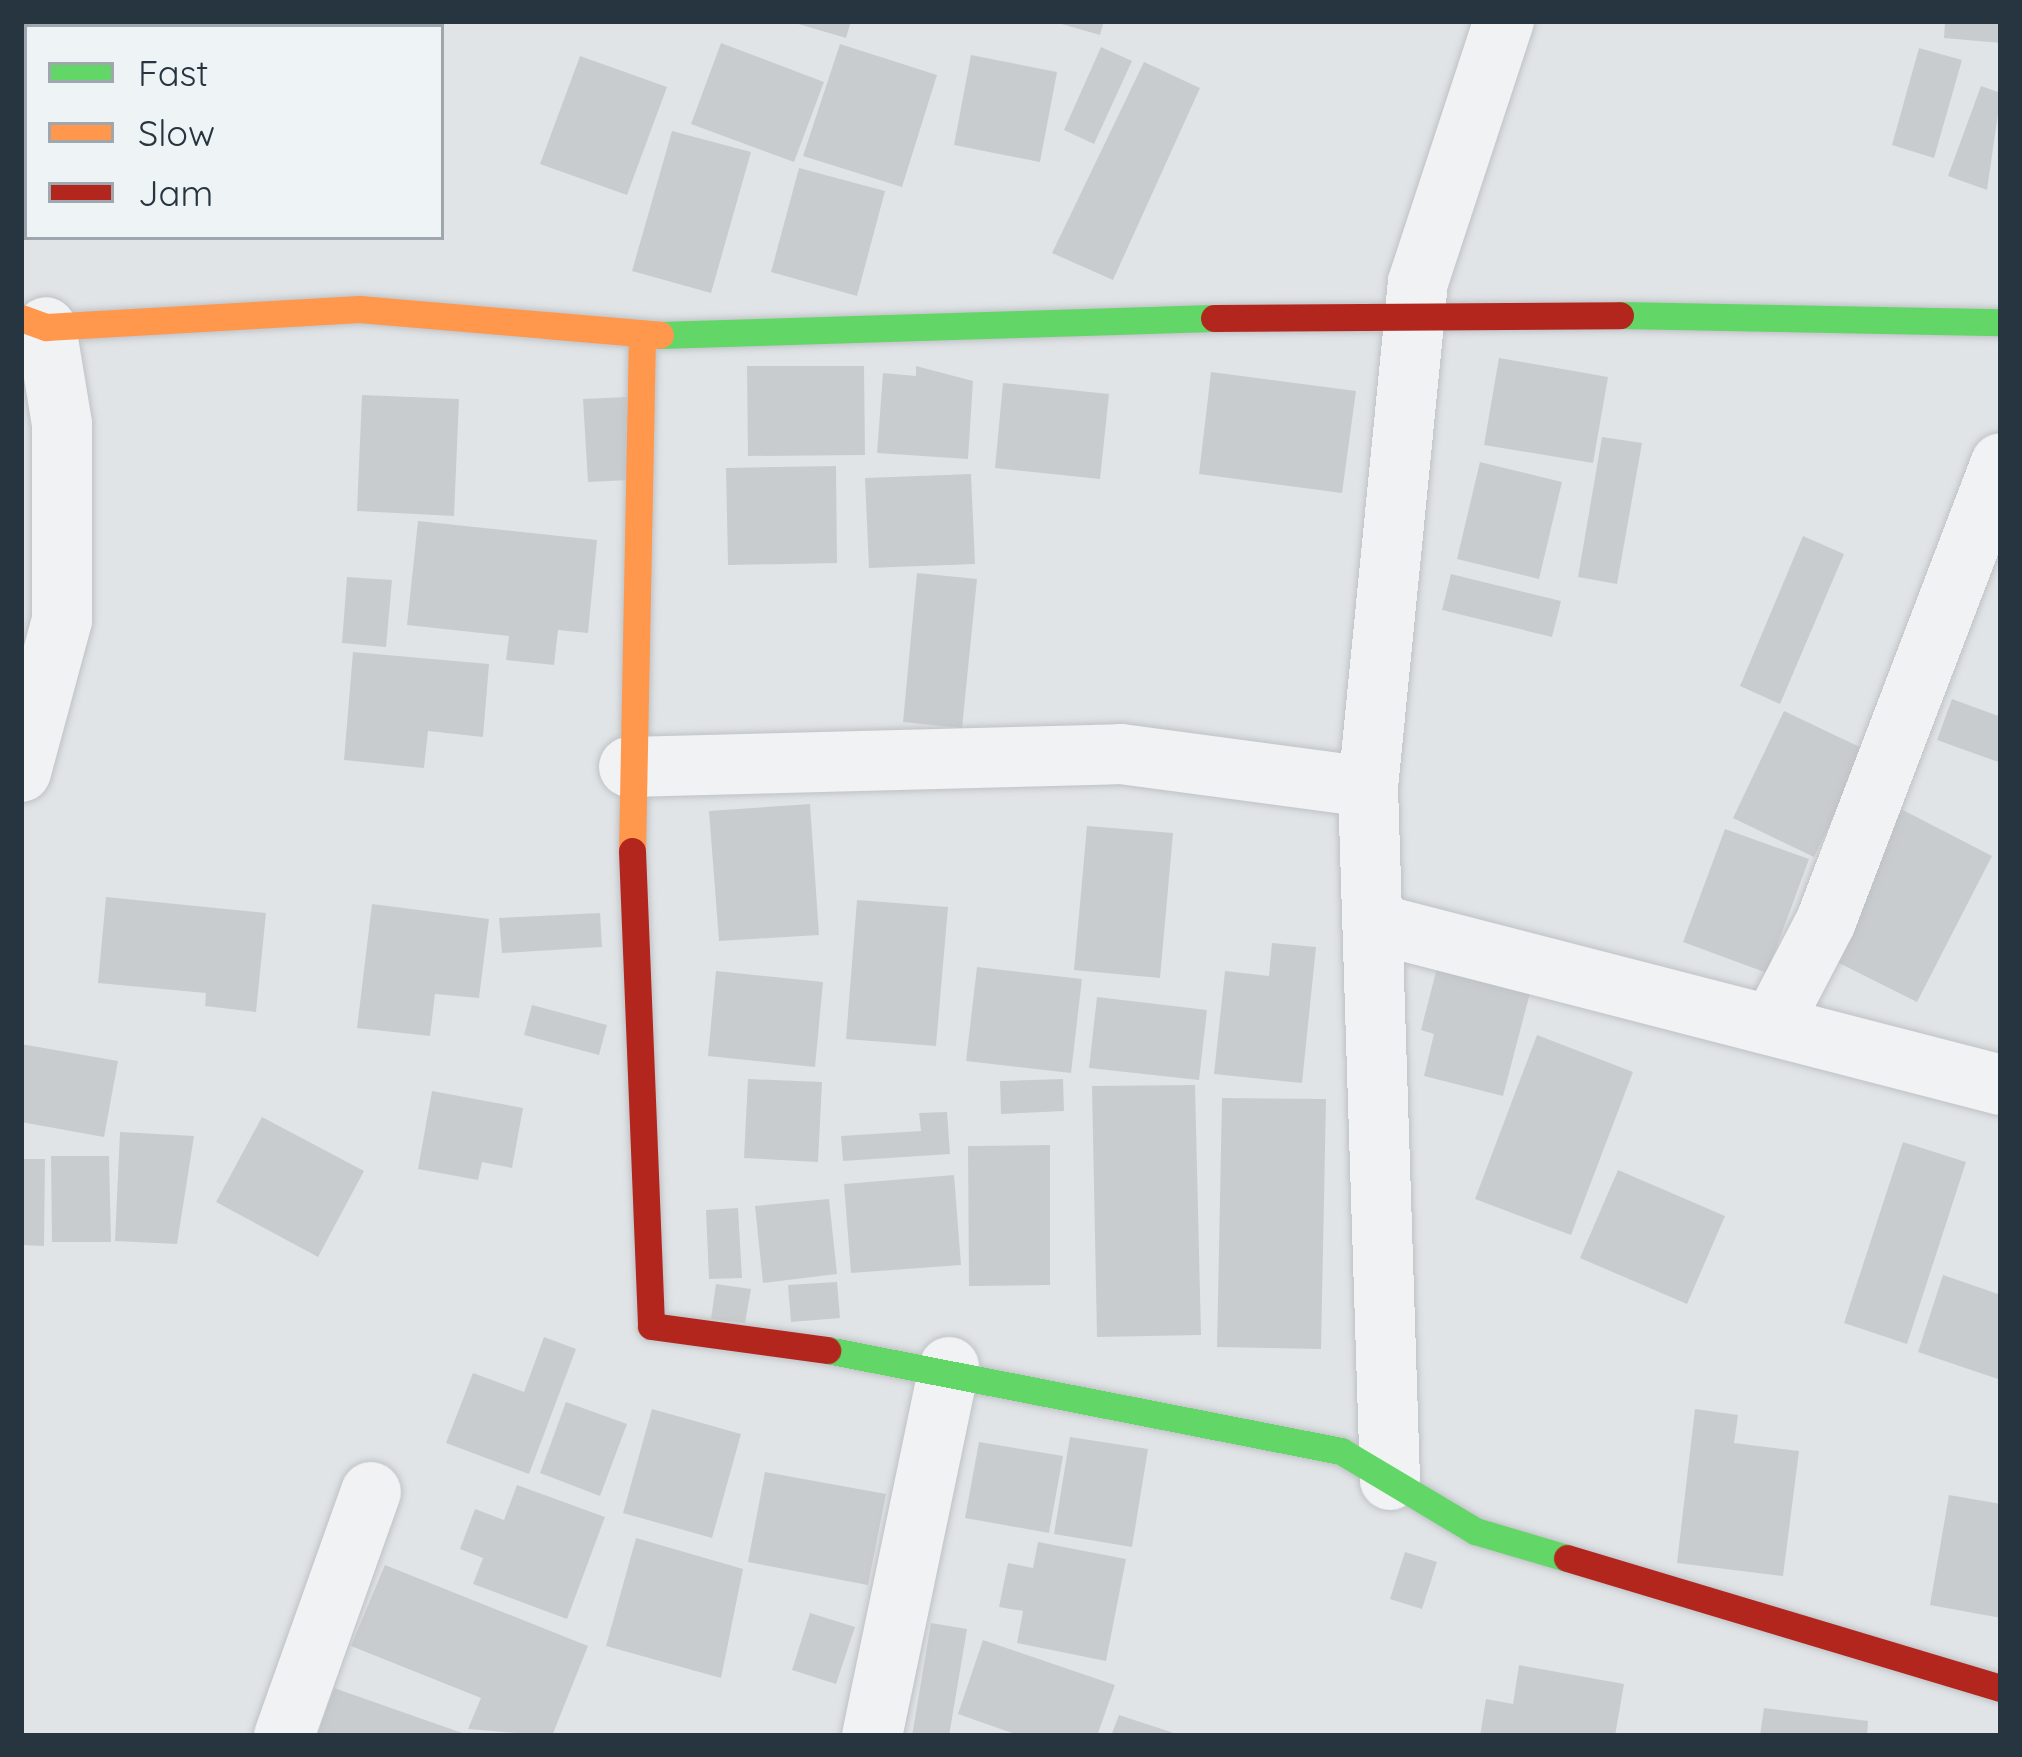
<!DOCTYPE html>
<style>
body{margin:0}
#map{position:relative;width:2022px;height:1757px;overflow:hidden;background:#e1e4e7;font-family:Quicksand,sans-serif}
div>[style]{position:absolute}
.building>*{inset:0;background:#c9cccf}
.roads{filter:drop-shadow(0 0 3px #bfc2c5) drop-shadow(0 0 3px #bfc2c5)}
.street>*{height:60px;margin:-30px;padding:0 30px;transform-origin:30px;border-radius:30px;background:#f0f2f3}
.fast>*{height:27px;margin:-13.5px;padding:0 13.5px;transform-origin:13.5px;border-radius:13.5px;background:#63d668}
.slow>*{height:27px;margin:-13.5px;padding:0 13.5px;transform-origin:13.5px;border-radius:13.5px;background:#ff974d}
.jam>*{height:27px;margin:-13.5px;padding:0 13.5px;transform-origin:13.5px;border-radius:13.5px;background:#b3261e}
span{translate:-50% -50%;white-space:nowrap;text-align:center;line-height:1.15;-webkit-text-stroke:9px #eef3f6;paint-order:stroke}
.frame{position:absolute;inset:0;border:24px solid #273541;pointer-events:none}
.legend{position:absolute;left:24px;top:24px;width:420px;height:216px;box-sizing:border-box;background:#eef3f6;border:3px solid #9ea7ae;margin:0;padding:15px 21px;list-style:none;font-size:36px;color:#273541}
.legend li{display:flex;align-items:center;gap:24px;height:60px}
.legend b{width:60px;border:3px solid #9ea7ae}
</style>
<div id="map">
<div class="building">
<div style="clip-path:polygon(788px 21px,851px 21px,846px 38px)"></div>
<div style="clip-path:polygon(1051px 21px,1104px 21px,1100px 35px)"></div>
<div style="clip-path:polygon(1945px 21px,2001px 21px,2001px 43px,1944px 38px)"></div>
<div style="clip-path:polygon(721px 43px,824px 82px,794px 162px,691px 124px)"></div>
<div style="clip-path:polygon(840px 44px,937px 75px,902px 187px,803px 156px)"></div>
<div style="clip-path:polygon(1101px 47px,1132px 61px,1094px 144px,1064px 130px)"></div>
<div style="clip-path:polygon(1919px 48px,1962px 60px,1934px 158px,1892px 145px)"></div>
<div style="clip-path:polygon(971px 55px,1057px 72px,1040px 162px,954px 145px)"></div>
<div style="clip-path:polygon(580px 56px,667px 87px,627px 195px,540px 164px)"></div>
<div style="clip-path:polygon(1144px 62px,1200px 88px,1113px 280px,1052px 253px)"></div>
<div style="clip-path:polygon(1981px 86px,2001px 93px,1987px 190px,1948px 176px)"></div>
<div style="clip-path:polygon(672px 131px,751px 152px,711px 293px,632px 271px)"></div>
<div style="clip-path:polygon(799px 168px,885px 191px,857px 296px,771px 272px)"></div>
<div style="clip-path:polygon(1499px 358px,1608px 377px,1593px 463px,1484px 445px)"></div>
<div style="clip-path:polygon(747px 366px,864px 366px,865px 455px,748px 456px)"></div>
<div style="clip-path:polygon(916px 366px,973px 381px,968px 459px,877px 453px,883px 373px,916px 376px)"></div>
<div style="clip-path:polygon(1211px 372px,1356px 391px,1342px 493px,1199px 474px)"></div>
<div style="clip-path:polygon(1003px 383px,1109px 394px,1100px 479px,995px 468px)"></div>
<div style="clip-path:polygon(362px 395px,459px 399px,454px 516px,357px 511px)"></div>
<div style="clip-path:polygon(627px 397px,630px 480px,588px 482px,583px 399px)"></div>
<div style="clip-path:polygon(1602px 437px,1642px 443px,1617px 584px,1578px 577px)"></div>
<div style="clip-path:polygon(1480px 462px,1562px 482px,1539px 579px,1457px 559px)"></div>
<div style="clip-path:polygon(836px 466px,837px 563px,728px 565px,726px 468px)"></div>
<div style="clip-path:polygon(971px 474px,975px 564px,869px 568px,865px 478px)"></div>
<div style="clip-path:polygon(418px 521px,597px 540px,588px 633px,558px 630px,554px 665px,506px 660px,509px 636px,407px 625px)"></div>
<div style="clip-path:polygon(1803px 536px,1844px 554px,1780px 704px,1740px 686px)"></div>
<div style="clip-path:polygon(917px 573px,977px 579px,962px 728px,903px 722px)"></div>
<div style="clip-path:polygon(1451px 574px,1561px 601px,1552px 637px,1442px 610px)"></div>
<div style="clip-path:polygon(347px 577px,392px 580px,386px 647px,342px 643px)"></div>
<div style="clip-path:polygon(353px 652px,489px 664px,483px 737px,428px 731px,424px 768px,344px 760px)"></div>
<div style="clip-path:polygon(1952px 699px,2001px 717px,2001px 763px,1937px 740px)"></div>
<div style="clip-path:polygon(1784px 711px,1866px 750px,1814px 857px,1733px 818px)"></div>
<div style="clip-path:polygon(810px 804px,819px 935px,719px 941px,709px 811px)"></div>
<div style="clip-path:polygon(1899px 808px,1992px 856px,1917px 1002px,1823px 955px)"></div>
<div style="clip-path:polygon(1087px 826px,1173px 833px,1160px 978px,1074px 970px)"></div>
<div style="clip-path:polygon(1725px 829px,1809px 859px,1767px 973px,1683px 942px)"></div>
<div style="clip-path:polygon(106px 897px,266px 913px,256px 1012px,205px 1006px,206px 993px,98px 983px)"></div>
<div style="clip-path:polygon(857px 900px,948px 907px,936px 1046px,846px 1039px)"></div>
<div style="clip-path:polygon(372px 904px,489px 919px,479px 998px,435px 994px,430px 1036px,357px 1028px)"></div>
<div style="clip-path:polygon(600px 913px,602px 947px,502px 953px,499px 918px)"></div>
<div style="clip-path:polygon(1272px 943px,1316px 947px,1302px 1083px,1214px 1074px,1225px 971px,1269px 976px)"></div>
<div style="clip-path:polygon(1438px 964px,1531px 989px,1503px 1096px,1424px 1076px,1434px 1034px,1421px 1030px)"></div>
<div style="clip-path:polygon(977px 967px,1082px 979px,1071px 1073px,966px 1061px)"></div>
<div style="clip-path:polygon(716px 971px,823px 982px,815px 1067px,708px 1056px)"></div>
<div style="clip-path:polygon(1097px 997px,1207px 1010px,1199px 1080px,1089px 1068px)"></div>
<div style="clip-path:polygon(532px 1005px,607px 1025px,599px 1055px,524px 1035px)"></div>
<div style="clip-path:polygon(1537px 1035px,1633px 1072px,1571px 1235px,1475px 1199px)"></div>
<div style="clip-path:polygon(21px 1044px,118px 1061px,104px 1137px,21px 1122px)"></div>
<div style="clip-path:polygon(748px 1079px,822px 1082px,818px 1162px,744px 1158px)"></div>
<div style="clip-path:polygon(1063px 1079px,1064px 1111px,1001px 1114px,1000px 1081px)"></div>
<div style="clip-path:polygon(1195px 1085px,1201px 1335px,1097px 1337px,1092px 1086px)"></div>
<div style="clip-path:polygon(432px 1091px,523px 1108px,512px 1168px,482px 1162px,478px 1180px,418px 1169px)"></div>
<div style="clip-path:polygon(1222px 1098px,1326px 1099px,1321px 1349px,1217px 1347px)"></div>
<div style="clip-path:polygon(947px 1112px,950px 1154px,843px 1161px,841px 1136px,921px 1131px,919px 1113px)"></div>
<div style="clip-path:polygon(262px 1117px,364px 1171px,318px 1257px,216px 1202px)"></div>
<div style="clip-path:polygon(120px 1132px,194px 1136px,177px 1244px,115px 1241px)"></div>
<div style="clip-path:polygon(1903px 1142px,1966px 1162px,1907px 1344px,1844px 1323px)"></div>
<div style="clip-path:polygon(1050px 1145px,1050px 1285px,969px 1286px,968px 1146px)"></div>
<div style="clip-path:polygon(51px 1156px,109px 1156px,111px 1242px,52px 1242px)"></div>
<div style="clip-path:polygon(21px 1159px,45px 1159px,44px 1246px,21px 1245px)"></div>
<div style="clip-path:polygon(1618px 1170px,1725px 1216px,1687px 1304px,1580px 1258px)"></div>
<div style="clip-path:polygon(954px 1175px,961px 1265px,851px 1273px,844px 1184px)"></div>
<div style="clip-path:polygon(829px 1199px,837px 1274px,763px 1283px,755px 1206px)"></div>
<div style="clip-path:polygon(738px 1208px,742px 1278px,709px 1279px,706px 1210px)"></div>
<div style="clip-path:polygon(1943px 1275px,2001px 1295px,2001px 1380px,1918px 1352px)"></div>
<div style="clip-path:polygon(837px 1282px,840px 1318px,791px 1322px,788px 1285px)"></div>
<div style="clip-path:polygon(716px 1284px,751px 1289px,745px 1323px,711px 1319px)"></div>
<div style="clip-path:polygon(544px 1337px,576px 1349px,529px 1474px,446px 1443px,473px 1373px,524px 1392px)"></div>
<div style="clip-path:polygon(566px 1402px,627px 1424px,600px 1496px,540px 1473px)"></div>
<div style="clip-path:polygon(652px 1409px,741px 1434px,712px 1538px,623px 1513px)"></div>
<div style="clip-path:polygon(1695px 1409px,1738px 1415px,1734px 1443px,1799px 1451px,1783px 1576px,1677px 1563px)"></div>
<div style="clip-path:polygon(1070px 1437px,1148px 1449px,1132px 1547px,1054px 1534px)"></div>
<div style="clip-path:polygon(979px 1442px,1063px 1456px,1049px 1533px,965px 1518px)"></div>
<div style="clip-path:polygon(765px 1472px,886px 1494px,868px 1585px,748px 1562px)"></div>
<div style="clip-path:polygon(517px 1485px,605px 1517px,567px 1619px,473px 1584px,483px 1558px,460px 1549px,475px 1509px,504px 1520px)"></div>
<div style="clip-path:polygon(1949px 1495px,2001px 1504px,2001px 1618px,1930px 1605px)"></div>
<div style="clip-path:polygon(636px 1538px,743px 1569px,721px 1678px,606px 1646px)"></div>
<div style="clip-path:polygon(1038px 1542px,1126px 1559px,1106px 1661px,1017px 1643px,1023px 1611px,999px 1607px,1008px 1563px,1033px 1568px)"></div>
<div style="clip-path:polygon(1405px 1552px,1437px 1562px,1422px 1609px,1390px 1599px)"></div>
<div style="clip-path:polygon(385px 1565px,588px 1646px,552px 1736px,468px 1729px,481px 1698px,351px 1646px)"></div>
<div style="clip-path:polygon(810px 1613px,855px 1627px,836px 1684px,792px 1670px)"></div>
<div style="clip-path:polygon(931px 1623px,967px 1629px,949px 1736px,912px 1736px)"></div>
<div style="clip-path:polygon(983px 1640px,1115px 1685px,1097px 1736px,1021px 1736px,958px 1714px)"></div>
<div style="clip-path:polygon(1519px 1665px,1624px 1684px,1615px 1736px,1480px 1736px,1486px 1699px,1513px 1704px)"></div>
<div style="clip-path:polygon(334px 1688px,468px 1735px,468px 1736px,317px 1736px)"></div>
<div style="clip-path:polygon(1764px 1708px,1868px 1721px,1867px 1736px,1760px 1736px)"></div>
<div style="clip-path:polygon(1119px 1715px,1180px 1735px,1180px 1736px,1111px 1736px)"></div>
</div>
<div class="roads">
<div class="street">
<div style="left:629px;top:767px;width:492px;rotate:-1.5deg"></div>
<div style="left:1121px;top:754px;width:249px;rotate:7.6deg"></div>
<div style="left:21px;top:772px;width:157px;rotate:-74.9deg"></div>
<div style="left:62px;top:620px;width:196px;rotate:-90deg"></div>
<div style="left:62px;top:424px;width:98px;rotate:-99.4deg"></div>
<div style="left:1377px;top:924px;width:644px;rotate:14.47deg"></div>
<div style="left:1774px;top:1021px;width:113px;rotate:-62.5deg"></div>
<div style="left:1826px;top:921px;width:490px;rotate:-69.1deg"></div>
<div style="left:1390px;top:1480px;width:693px;rotate:-91.82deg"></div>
<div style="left:1368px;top:787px;width:507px;rotate:-84.35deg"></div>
<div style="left:1418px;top:282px;width:275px;rotate:-71.8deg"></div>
<div style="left:284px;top:1736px;width:259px;rotate:-70.4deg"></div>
<div style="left:872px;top:1736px;width:377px;rotate:-78.2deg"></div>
</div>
<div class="fast">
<div style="left:1620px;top:315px;width:381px;rotate:1.1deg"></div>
<div style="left:660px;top:335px;width:554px;rotate:-1.76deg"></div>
<div style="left:827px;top:1350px;width:524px;rotate:11.12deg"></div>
<div style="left:1341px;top:1451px;width:156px;rotate:30.8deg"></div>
<div style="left:1475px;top:1531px;width:96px;rotate:16.4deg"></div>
</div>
<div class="slow">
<div style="left:21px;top:318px;width:27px;rotate:20deg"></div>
<div style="left:46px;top:327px;width:314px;rotate:-3.3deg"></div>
<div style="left:359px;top:309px;width:302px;rotate:4.9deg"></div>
<div style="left:632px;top:851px;width:515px;rotate:-88.89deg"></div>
</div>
<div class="jam">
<div style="left:1214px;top:318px;width:406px;rotate:-0.4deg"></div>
<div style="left:632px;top:851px;width:475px;rotate:87.7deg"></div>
<div style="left:651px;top:1326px;width:178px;rotate:7.8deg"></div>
<div style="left:1567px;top:1558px;width:453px;rotate:16.7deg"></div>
</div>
</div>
<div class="frame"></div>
<ul class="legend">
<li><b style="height:15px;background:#63d668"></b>Fast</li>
<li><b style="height:15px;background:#ff974d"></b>Slow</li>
<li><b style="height:15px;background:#b3261e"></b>Jam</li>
</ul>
</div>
